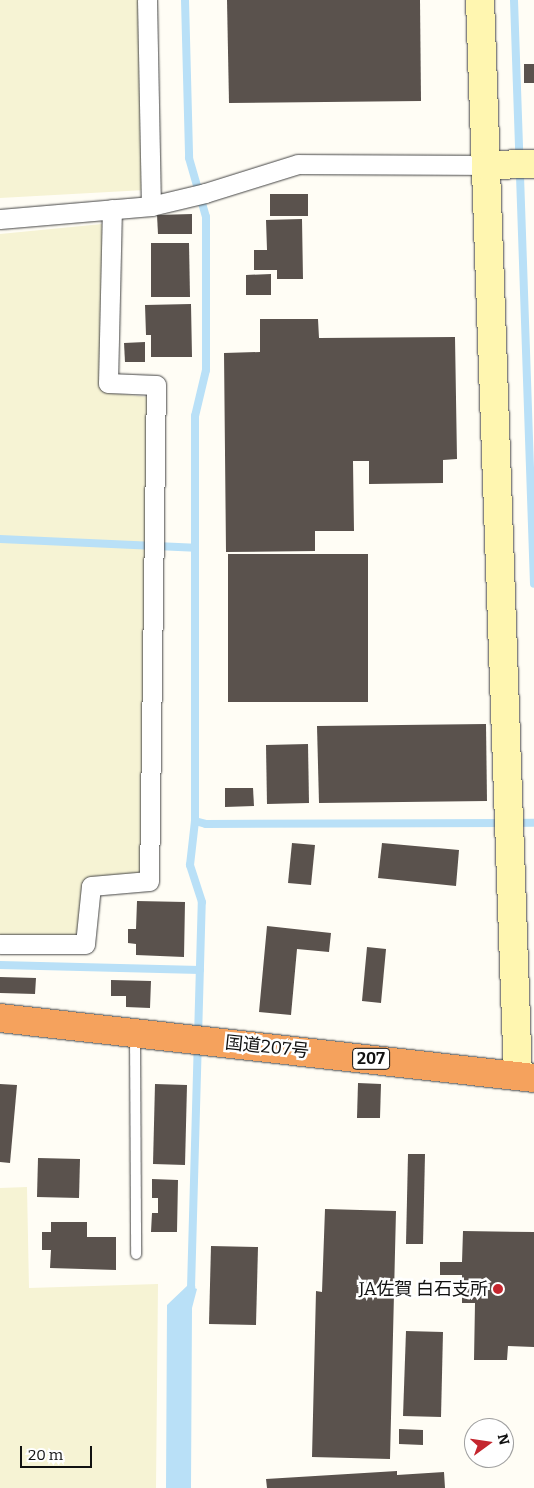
<!DOCTYPE html>
<meta charset="utf-8">
<style>
body{margin:0}
#map{position:relative;width:534px;height:1488px;overflow:hidden;background:#fffdf5;font-family:Bitter,"Noto Sans JP",serif}
div>[style]{position:absolute}
.farmland>*{inset:0;background:#f6f3d4}
.water>*{inset:0;background:#b9e0f7}
.stream>*{height:8px;margin:-4px;padding:0 4px;transform-origin:4px;border-radius:4px;background:#b9e0f7}
.building>*{inset:0;background:#5a524d}
.roads{filter:drop-shadow(0 0 1px #444) drop-shadow(0 0 1px #444)}
.lane>*{height:10px;margin:-5px;padding:0 5px;transform-origin:5px;border-radius:5px;background:#fff}
.street>*{height:19px;margin:-9.5px;padding:0 9.5px;transform-origin:9.5px;border-radius:9.5px;background:#fff}
.secondary>*{height:28px;margin:-14px;padding:0 14px;transform-origin:14px;border-radius:14px;background:#fff6b0}
.highway>*{height:28px;margin:-14px;padding:0 14px;transform-origin:14px;border-radius:14px;background:#f5a25d}
.dots>*{width:14px;height:14px;translate:-50% -50%;box-sizing:border-box;border:2px solid #fff;border-radius:50%}
span{translate:-50% -50%;white-space:nowrap;text-align:center;line-height:1.15;-webkit-text-stroke:5px #fff;paint-order:stroke}
.shield-label span{padding:1px 4px;background:#fff;border:1px solid;border-radius:4px;-webkit-text-stroke-width:0}
.shield-label{font-size:16px;color:#111;font-weight:700}
.street-label{font-size:18px;color:#111}
.poi-label{font-size:18px;color:#111}
.right{translate:-100% -50%;text-align:right}
.north{position:absolute;left:464px;top:1418px;width:50px;height:50px;box-sizing:border-box;background:#fff;border:1px solid #a0a0a0;border-radius:50%;rotate:76deg;font-size:14px;font-weight:700;line-height:20px;text-align:center;color:#111}
.north::after{content:'';display:block;margin:auto;width:18px;height:22px;background:#c4262e;clip-path:polygon(50% 0,100% 100%,50% 72%,0 100%)}
.scale{position:absolute;left:20px;top:1446px;width:72px;height:22px;box-sizing:border-box;border:2px solid #111;border-top:0;padding-left:6px;font-size:15px;line-height:18px;white-space:nowrap;color:#111;-webkit-text-stroke:4px #fff;paint-order:stroke}
</style>
<div id="map">
<div class="farmland">
<div style="clip-path:polygon(0 0,141px 0,145px 190px,0 198px)"></div>
<div style="clip-path:polygon(102px 224px,104px 392px,148px 397px,143px 875px,88px 879px,76px 935px,0 935px,0 234px)"></div>
<div style="clip-path:polygon(27px 1187px,29px 1288px,158px 1284px,156px 1488px,0 1488px,0 1188px)"></div>
</div>
<div class="water">
<div style="clip-path:polygon(188px 1285px,197px 1289px,192px 1308px,191px 1488px,166px 1488px,167px 1305px)"></div>
</div>
<div class="stream">
<div style="left:185px;top:0;width:158px;rotate:88.5deg"></div>
<div style="left:189px;top:158px;width:61px;rotate:73.9deg"></div>
<div style="left:206px;top:217px;width:153px;rotate:90deg"></div>
<div style="left:206px;top:370px;width:47px;rotate:103.4deg"></div>
<div style="left:195px;top:416px;width:405px;rotate:90deg"></div>
<div style="left:195px;top:821px;width:11px;rotate:15deg"></div>
<div style="left:206px;top:824px;width:328px;rotate:-0.2deg"></div>
<div style="left:514px;top:0;width:584px;rotate:88.04deg"></div>
<div style="left:0;top:539px;width:195px;rotate:2.6deg"></div>
<div style="left:0;top:965px;width:200px;rotate:1.4deg"></div>
<div style="left:188px;top:1296px;width:9px;rotate:-69deg"></div>
<div style="left:191px;top:1288px;width:386px;rotate:-88.4deg"></div>
<div style="left:202px;top:902px;width:39px;rotate:-108deg"></div>
<div style="left:190px;top:865px;width:44px;rotate:-83.5deg"></div>
</div>
<div class="building">
<div style="clip-path:polygon(227px 0,420px 0,421px 101px,229px 103px)"></div>
<div style="clip-path:polygon(524px 64px,534px 64px,534px 83px,524px 83px)"></div>
<div style="clip-path:polygon(270px 194px,308px 194px,308px 216px,270px 216px)"></div>
<div style="clip-path:polygon(192px 214px,192px 234px,158px 234px,157px 215px)"></div>
<div style="clip-path:polygon(302px 219px,303px 279px,277px 279px,277px 270px,254px 270px,254px 250px,267px 250px,266px 220px)"></div>
<div style="clip-path:polygon(151px 243px,189px 243px,190px 297px,151px 297px)"></div>
<div style="clip-path:polygon(271px 274px,271px 295px,246px 295px,246px 275px)"></div>
<div style="clip-path:polygon(191px 304px,192px 357px,151px 357px,151px 335px,146px 335px,145px 305px)"></div>
<div style="clip-path:polygon(260px 319px,318px 319px,319px 338px,455px 337px,457px 459px,443px 460px,443px 483px,369px 484px,369px 461px,353px 461px,354px 531px,315px 531px,315px 551px,226px 552px,224px 353px,260px 352px)"></div>
<div style="clip-path:polygon(145px 342px,145px 362px,125px 362px,124px 343px)"></div>
<div style="clip-path:polygon(228px 554px,368px 554px,368px 702px,228px 702px)"></div>
<div style="clip-path:polygon(486px 724px,487px 801px,319px 803px,317px 726px)"></div>
<div style="clip-path:polygon(308px 744px,309px 803px,267px 804px,266px 745px)"></div>
<div style="clip-path:polygon(225px 788px,253px 788px,254px 806px,225px 807px)"></div>
<div style="clip-path:polygon(292px 843px,315px 845px,311px 885px,288px 883px)"></div>
<div style="clip-path:polygon(382px 843px,459px 850px,456px 886px,378px 878px)"></div>
<div style="clip-path:polygon(137px 901px,185px 902px,184px 957px,136px 955px,136px 944px,128px 943px,128px 929px,136px 929px)"></div>
<div style="clip-path:polygon(267px 926px,331px 933px,329px 952px,297px 949px,291px 1015px,259px 1012px)"></div>
<div style="clip-path:polygon(367px 947px,386px 949px,381px 1003px,362px 1001px)"></div>
<div style="clip-path:polygon(0 977px,36px 978px,35px 994px,0 993px)"></div>
<div style="clip-path:polygon(111px 980px,151px 981px,150px 1008px,126px 1007px,126px 996px,111px 996px)"></div>
<div style="clip-path:polygon(358px 1083px,381px 1084px,380px 1118px,357px 1118px)"></div>
<div style="clip-path:polygon(0 1084px,17px 1085px,10px 1163px,0 1162px)"></div>
<div style="clip-path:polygon(155px 1084px,187px 1085px,185px 1165px,153px 1164px)"></div>
<div style="clip-path:polygon(408px 1154px,425px 1154px,423px 1244px,406px 1244px)"></div>
<div style="clip-path:polygon(38px 1158px,80px 1159px,79px 1198px,37px 1197px)"></div>
<div style="clip-path:polygon(152px 1179px,178px 1180px,177px 1232px,151px 1232px,152px 1213px,158px 1213px,158px 1198px,152px 1198px)"></div>
<div style="clip-path:polygon(325px 1209px,396px 1211px,390px 1459px,312px 1457px,316px 1291px,322px 1292px)"></div>
<div style="clip-path:polygon(51px 1222px,87px 1222px,87px 1237px,116px 1237px,116px 1270px,50px 1268px,51px 1250px,42px 1250px,42px 1232px,51px 1232px)"></div>
<div style="clip-path:polygon(463px 1231px,534px 1232px,534px 1347px,508px 1346px,507px 1360px,474px 1360px,475px 1303px,462px 1303px,462px 1275px,440px 1275px,440px 1262px,462px 1262px)"></div>
<div style="clip-path:polygon(211px 1246px,258px 1247px,256px 1325px,209px 1324px)"></div>
<div style="clip-path:polygon(406px 1331px,443px 1332px,441px 1417px,403px 1416px)"></div>
<div style="clip-path:polygon(399px 1429px,423px 1430px,423px 1445px,399px 1444px)"></div>
<div style="clip-path:polygon(397px 1471px,397px 1475px,444px 1472px,445px 1488px,267px 1488px,266px 1479px)"></div>
</div>
<div class="roads">
<div class="lane">
<div style="left:135px;top:1035px;width:219px;rotate:89.7deg"></div>
</div>
<div class="street">
<div style="left:147px;top:0;width:206px;rotate:88.9deg"></div>
<div style="left:0;top:219px;width:152px;rotate:-4.9deg"></div>
<div style="left:151px;top:206px;width:56px;rotate:-13.5deg"></div>
<div style="left:205px;top:193px;width:97px;rotate:-17.3deg"></div>
<div style="left:298px;top:164px;width:188px;rotate:0.3deg"></div>
<div style="left:0;top:944px;width:85px"></div>
<div style="left:85px;top:944px;width:58px;rotate:-84.1deg"></div>
<div style="left:91px;top:886px;width:58px;rotate:-4.9deg"></div>
<div style="left:149px;top:881px;width:496px;rotate:-89.2deg"></div>
<div style="left:156px;top:385px;width:48px;rotate:-177.6deg"></div>
<div style="left:108px;top:383px;width:174px;rotate:-88.7deg"></div>
</div>
<div class="secondary">
<div style="left:480px;top:0;width:1077px;rotate:87.98deg"></div>
<div style="left:486px;top:165px;width:48px;rotate:-1.2deg"></div>
</div>
<div class="highway">
<div style="left:0;top:1018px;width:537px;rotate:6.41deg"></div>
</div>
</div>
<div class="dots">
<div style="left:498px;top:1289px;background:#c4262e"></div>
</div>
<div class="shield-label">
<span style="left:371px;top:1059px">207</span>
</div>
<div class="street-label">
<span style="left:267px;top:1047px;rotate:6deg">国道207号</span>
</div>
<div class="poi-label">
<span class="right" style="left:488px;top:1289px">JA佐賀 白石支所</span>
</div>
<div class="north">N</div>
<div class="scale">20 m</div>
</div>
